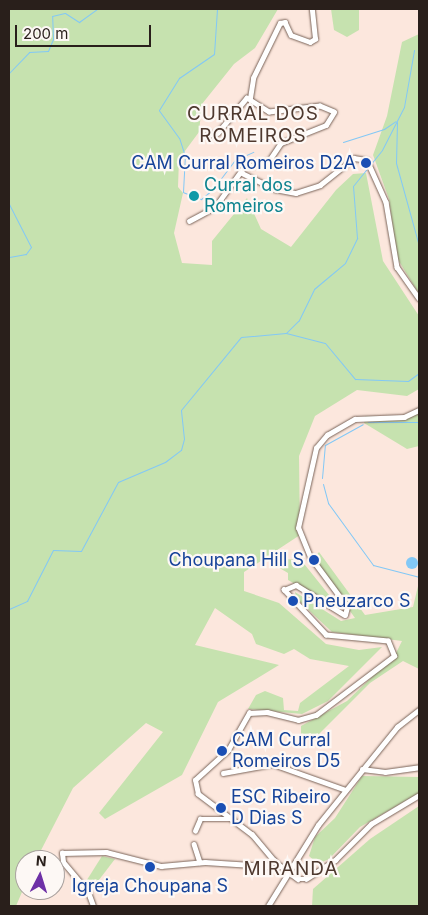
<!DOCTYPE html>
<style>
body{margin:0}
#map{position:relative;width:428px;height:915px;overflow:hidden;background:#fce7dd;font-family:Inter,sans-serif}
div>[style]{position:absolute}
.green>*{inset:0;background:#c6e2af}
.water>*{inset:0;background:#82c8f6}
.round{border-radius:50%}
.stream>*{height:1px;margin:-0.5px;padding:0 0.5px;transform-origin:0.5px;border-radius:0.5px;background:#82c8f6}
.roads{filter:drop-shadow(0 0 1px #7a6459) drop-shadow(0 0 1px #7a6459)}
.minor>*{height:4.5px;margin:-2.25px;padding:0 2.25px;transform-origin:2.25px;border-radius:2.25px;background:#fff}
.dots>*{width:14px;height:14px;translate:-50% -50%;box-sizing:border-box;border:2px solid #fdf8f5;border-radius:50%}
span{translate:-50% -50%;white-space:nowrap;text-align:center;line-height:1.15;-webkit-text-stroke:4.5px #fdf8f5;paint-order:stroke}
.transit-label{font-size:18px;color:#164399}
.right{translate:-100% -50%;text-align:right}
.left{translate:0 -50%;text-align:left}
.culture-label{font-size:18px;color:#0d838f}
.neighbourhood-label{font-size:19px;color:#4e392f;letter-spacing:1px}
.frame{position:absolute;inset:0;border:10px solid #291f1b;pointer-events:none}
.north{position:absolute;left:15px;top:850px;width:50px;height:50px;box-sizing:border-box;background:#fdf8f5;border:1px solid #a8a19e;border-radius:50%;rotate:5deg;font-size:14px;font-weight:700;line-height:20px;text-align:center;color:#291f1b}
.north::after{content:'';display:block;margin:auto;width:18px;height:22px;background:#6e30a6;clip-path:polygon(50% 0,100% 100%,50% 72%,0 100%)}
.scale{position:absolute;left:15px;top:25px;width:136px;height:22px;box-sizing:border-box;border:2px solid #291f1b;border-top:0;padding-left:6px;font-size:15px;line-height:18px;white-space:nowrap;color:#291f1b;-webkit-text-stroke:4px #fdf8f5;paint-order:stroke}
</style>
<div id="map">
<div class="green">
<div style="clip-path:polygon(9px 9px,278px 9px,255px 48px,234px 64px,202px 104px,199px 132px,179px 159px,178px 187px,183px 193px,174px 233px,182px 263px,212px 265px,212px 241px,247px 198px,261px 229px,291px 247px,336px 190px,353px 174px,366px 173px,383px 261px,419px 316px,419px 389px,407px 396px,357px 390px,315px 416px,299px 456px,300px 535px,265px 558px,301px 560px,341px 610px,288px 580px,288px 573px,264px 559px,244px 572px,244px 591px,279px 603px,326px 644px,359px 650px,382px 647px,328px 701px,302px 714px,248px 709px,256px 695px,265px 691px,283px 698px,284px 710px,298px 711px,300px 703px,349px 666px,310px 659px,294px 649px,284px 654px,256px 644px,252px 634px,215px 608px,195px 645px,279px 665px,218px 702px,182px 775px,105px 819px,99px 813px,163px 732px,146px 723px,73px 788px,36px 860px,25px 860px,25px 885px,16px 906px,9px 906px)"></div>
<div style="clip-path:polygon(331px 9px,359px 9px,359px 30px,347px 37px,334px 30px)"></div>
<div style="clip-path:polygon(419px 34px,419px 294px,397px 258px,389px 199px,373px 155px,387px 116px,402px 42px)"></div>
<div style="clip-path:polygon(419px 410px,419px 446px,407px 449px,364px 423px,365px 416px,404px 417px)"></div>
<div style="clip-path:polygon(319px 552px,365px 615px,413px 607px,419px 582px,419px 669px,403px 661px,370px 683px,312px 741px,301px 734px,301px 726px,347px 701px,395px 655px,402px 641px,332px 632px,296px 598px,295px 592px,341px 621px,355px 618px,313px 560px)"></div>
<div style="clip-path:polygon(362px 776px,419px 777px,419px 793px,360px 827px,329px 859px,318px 864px,309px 856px,315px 837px,335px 818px)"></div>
<div style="clip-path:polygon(419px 806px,419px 906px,312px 906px,313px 889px,370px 839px)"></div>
<div style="clip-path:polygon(102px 856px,115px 859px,92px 889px,85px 883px)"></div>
</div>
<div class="water">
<div class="round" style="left:406px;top:557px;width:12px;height:12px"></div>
</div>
<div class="stream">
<div style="left:9px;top:73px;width:29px;rotate:-46deg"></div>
<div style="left:29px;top:52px;width:19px;rotate:-3deg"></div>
<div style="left:48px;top:51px;width:13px;rotate:-67deg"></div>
<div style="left:53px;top:39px;width:23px;rotate:-92deg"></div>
<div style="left:52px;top:16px;width:13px;rotate:-13deg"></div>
<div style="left:65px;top:13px;width:17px;rotate:33deg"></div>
<div style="left:79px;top:22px;width:22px;rotate:-36deg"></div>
<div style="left:397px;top:122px;width:41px;rotate:91.4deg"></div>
<div style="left:396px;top:163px;width:86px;rotate:74.5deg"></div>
<div style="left:343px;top:142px;width:43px;rotate:-17.6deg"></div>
<div style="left:384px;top:129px;width:14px;rotate:-34deg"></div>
<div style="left:216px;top:185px;width:31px;rotate:-53deg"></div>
<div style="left:235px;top:160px;width:20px;rotate:-24deg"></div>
<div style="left:213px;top:189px;width:16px;rotate:140deg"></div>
<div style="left:201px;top:199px;width:19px;rotate:-159deg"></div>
<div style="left:183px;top:192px;width:36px;rotate:-87deg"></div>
<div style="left:185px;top:156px;width:19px;rotate:-108deg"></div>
<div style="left:179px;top:138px;width:34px;rotate:-126deg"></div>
<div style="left:159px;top:110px;width:38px;rotate:-58deg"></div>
<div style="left:179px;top:78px;width:42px;rotate:-34.4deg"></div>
<div style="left:214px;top:54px;width:45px;rotate:-86.2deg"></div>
<div style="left:9px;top:204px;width:48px;rotate:62.9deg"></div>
<div style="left:31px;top:247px;width:9px;rotate:126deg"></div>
<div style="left:26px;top:254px;width:17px;rotate:170deg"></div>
<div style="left:286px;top:333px;width:40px;rotate:14.4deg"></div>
<div style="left:325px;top:343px;width:47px;rotate:50.2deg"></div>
<div style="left:355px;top:379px;width:53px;rotate:2.2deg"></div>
<div style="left:408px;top:381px;width:14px;rotate:-36deg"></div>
<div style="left:368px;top:422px;width:51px"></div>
<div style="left:322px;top:478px;width:33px;rotate:-85deg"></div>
<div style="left:325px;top:445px;width:43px;rotate:-28.9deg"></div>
<div style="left:323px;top:484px;width:20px;rotate:75deg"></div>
<div style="left:328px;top:503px;width:77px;rotate:54deg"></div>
<div style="left:373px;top:565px;width:48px;rotate:14.6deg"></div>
<div style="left:9px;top:609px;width:20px;rotate:-24deg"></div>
<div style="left:27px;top:601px;width:57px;rotate:-63deg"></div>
<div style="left:53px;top:550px;width:28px;rotate:2deg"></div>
<div style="left:81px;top:551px;width:78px;rotate:-61.8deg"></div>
<div style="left:118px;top:482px;width:51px;rotate:-23.1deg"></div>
<div style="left:165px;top:462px;width:20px;rotate:-37deg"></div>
<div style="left:181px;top:450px;width:11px;rotate:-75deg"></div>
<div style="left:184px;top:439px;width:29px;rotate:-96deg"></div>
<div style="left:181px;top:410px;width:94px;rotate:-50.6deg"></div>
<div style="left:241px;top:337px;width:45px;rotate:-5.1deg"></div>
<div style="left:286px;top:333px;width:18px;rotate:-45deg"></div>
<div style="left:299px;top:320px;width:34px;rotate:-64deg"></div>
<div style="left:314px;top:289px;width:40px;rotate:-40deg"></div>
<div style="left:345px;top:263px;width:28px;rotate:-64deg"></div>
<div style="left:357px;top:238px;width:52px;rotate:-94.4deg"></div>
<div style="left:353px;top:186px;width:46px;rotate:-51.1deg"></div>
<div style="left:382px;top:150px;width:48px;rotate:-62.9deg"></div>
<div style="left:404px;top:107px;width:58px;rotate:-80deg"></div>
</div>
<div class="roads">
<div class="minor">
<div style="left:250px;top:98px;width:20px;rotate:-81deg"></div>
<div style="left:253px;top:78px;width:61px;rotate:-63.9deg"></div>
<div style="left:280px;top:23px;width:5px;rotate:-11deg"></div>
<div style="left:285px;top:22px;width:14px;rotate:65deg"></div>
<div style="left:291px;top:35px;width:20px;rotate:20deg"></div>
<div style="left:310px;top:42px;width:6px;rotate:-31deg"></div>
<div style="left:315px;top:39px;width:30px;rotate:-96deg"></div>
<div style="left:242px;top:173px;width:37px;rotate:26deg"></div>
<div style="left:275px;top:189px;width:21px;rotate:11deg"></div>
<div style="left:296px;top:193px;width:25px;rotate:-18deg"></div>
<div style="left:320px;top:185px;width:43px;rotate:-38.5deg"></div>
<div style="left:354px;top:158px;width:13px;rotate:9deg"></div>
<div style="left:367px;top:160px;width:46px;rotate:65.7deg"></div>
<div style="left:386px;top:202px;width:66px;rotate:80.4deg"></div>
<div style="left:397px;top:267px;width:38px;rotate:55deg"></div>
<div style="left:189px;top:221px;width:30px;rotate:-28deg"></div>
<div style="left:215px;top:207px;width:49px;rotate:-54.1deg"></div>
<div style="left:244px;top:167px;width:25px;rotate:-12deg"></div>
<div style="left:268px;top:162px;width:23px;rotate:-56deg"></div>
<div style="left:281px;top:143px;width:48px;rotate:-21.8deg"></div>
<div style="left:326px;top:125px;width:15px;rotate:-58deg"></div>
<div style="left:334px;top:112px;width:15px;rotate:-157deg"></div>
<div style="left:320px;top:106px;width:51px;rotate:173.3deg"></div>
<div style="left:269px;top:112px;width:26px;rotate:-148deg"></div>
<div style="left:247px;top:98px;width:45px;rotate:129.6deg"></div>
<div style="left:218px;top:133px;width:11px;rotate:165deg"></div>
<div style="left:362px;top:769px;width:23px;rotate:7deg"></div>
<div style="left:385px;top:772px;width:34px;rotate:-8deg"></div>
<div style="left:223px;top:773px;width:51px;rotate:-10.2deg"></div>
<div style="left:273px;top:764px;width:77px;rotate:19.6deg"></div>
<div style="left:195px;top:831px;width:13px;rotate:-67deg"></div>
<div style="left:200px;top:819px;width:34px"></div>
<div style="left:194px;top:844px;width:19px;rotate:72deg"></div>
<div style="left:274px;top:861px;width:34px;rotate:-130deg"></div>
<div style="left:252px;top:835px;width:68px;rotate:-142.8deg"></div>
<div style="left:198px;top:794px;width:14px;rotate:-102deg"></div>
<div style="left:195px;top:780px;width:45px;rotate:-42.3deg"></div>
<div style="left:228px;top:750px;width:43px;rotate:-60.4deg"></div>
<div style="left:249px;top:713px;width:18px;rotate:-3deg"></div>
<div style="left:267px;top:712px;width:32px;rotate:14deg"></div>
<div style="left:298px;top:720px;width:19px;rotate:-16deg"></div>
<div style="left:316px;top:715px;width:98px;rotate:-37.1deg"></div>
<div style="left:394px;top:656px;width:16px;rotate:-112deg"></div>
<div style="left:388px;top:641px;width:62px;rotate:-174.5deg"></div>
<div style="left:326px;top:635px;width:62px;rotate:-133deg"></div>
<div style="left:284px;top:590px;width:13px;rotate:-23deg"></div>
<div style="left:296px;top:585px;width:57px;rotate:31.5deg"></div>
<div style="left:345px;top:615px;width:8px;rotate:-76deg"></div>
<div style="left:347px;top:607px;width:62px;rotate:-126.5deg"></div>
<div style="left:310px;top:557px;width:31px;rotate:-112deg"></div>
<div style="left:298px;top:528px;width:82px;rotate:-77.3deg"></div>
<div style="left:316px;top:448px;width:17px;rotate:-50deg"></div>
<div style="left:327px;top:435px;width:32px;rotate:-30deg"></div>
<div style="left:355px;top:419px;width:49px;rotate:-2.3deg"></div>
<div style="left:404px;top:417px;width:17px;rotate:-25deg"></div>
<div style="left:274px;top:861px;width:30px;rotate:37deg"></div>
<div style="left:298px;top:879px;width:8px"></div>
<div style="left:306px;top:879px;width:35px;rotate:-33deg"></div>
<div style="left:335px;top:860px;width:51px;rotate:-45deg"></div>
<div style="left:371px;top:824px;width:56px;rotate:-31.1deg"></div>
<div style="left:93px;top:906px;width:15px;rotate:-110deg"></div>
<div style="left:88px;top:892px;width:39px;rotate:-130deg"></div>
<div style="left:63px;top:862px;width:9px;rotate:-96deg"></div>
<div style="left:62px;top:853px;width:44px;rotate:-1.3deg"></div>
<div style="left:106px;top:852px;width:57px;rotate:14.3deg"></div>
<div style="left:161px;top:866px;width:44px;rotate:-5.2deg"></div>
<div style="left:205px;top:862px;width:62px;rotate:3.7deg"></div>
<div style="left:267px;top:866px;width:9px;rotate:-36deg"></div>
<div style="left:268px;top:906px;width:95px;rotate:-58.3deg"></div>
<div style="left:318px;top:825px;width:126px;rotate:-51.1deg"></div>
<div style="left:397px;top:727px;width:28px;rotate:-38deg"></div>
</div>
</div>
<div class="dots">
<div style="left:366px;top:163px;background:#1a4fb4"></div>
<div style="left:194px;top:196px;background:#0f9aa8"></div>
<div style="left:314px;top:560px;background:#1a4fb4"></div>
<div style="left:293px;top:601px;background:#1a4fb4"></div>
<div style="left:222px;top:751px;background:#1a4fb4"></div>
<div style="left:221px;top:808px;background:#1a4fb4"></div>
<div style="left:150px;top:867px;background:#1a4fb4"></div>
</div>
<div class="transit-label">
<span class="right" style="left:356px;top:163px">CAM Curral Romeiros D2A</span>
<span class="right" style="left:304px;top:560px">Choupana Hill S</span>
<span class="left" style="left:303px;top:601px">Pneuzarco S</span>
<span class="left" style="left:232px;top:751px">CAM Curral<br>Romeiros D5</span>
<span class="left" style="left:231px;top:808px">ESC Ribeiro<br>D Dias S</span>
<span style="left:150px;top:886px">Igreja Choupana S</span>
</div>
<div class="culture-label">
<span class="left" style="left:204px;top:196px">Curral dos<br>Romeiros</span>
</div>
<div class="neighbourhood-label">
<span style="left:253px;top:125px">CURRAL DOS<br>ROMEIROS</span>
<span style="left:291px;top:869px">MIRANDA</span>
</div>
<div class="frame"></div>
<div class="north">N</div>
<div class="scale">200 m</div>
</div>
